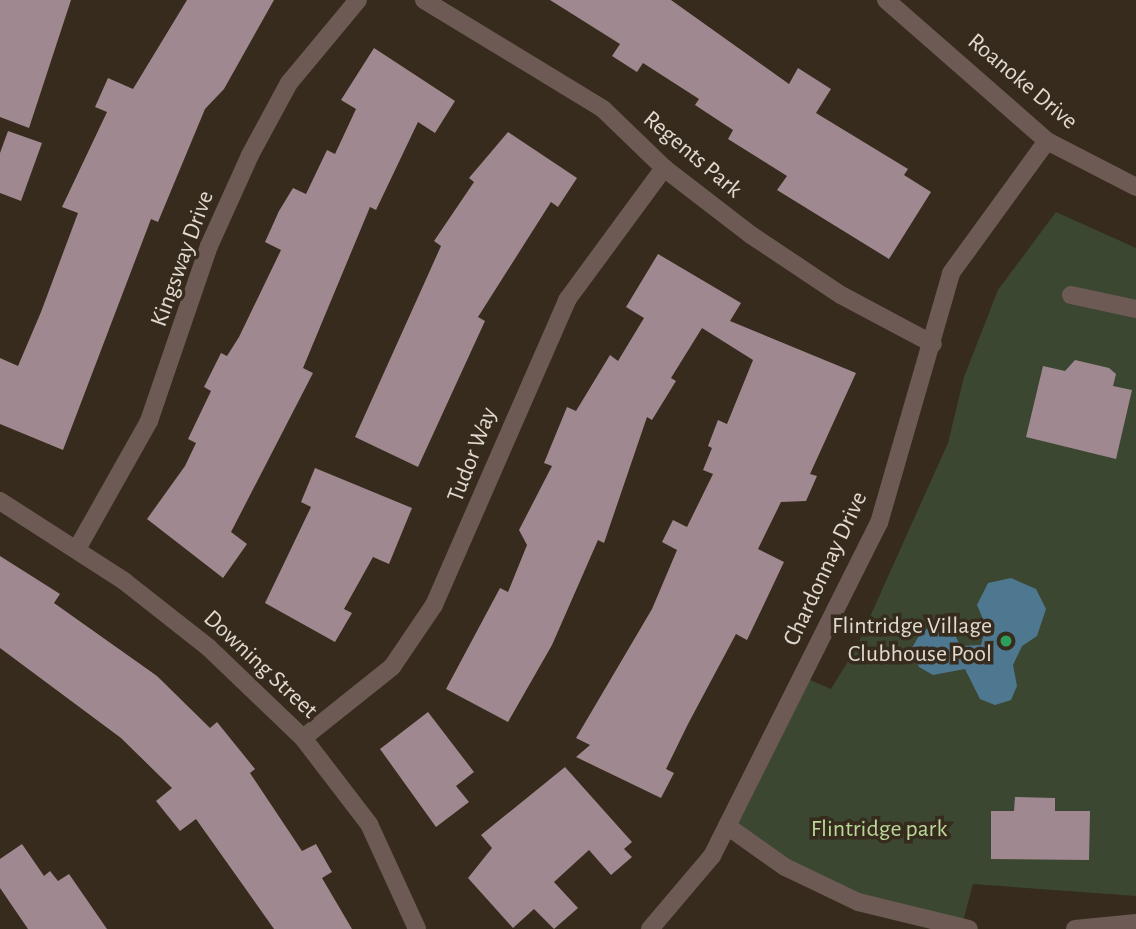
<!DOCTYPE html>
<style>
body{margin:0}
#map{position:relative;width:1136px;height:929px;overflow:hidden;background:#362b1c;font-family:"Alegreya Sans",sans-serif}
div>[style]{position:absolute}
.green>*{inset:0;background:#3c4732}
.water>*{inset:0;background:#4e7890}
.building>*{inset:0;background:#9f8890}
.minor>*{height:18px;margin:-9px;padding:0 9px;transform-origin:9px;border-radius:9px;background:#6e5a55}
.dots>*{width:19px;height:19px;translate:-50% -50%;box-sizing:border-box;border:4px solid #362b1c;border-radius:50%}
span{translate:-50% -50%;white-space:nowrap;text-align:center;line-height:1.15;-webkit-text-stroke:7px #362b1c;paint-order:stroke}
.street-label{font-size:24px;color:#e1dad1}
.poi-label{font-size:24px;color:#e1dad1}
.right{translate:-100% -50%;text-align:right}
.park-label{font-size:24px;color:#b8d899}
</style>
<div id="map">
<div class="green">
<div style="clip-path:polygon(1056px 212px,1136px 248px,1136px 896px,973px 884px,961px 929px,858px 902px,727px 826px,803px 677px,831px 689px,856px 648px,948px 443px,964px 377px,998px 290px)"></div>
</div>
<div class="water">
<div style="clip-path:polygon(1011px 578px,1036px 589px,1046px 609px,1037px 636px,1022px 646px,1013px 665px,1017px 686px,1011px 700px,995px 705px,980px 699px,965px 669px,933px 675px,919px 667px,912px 648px,921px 632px,935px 624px,954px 632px,960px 646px,981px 645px,986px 626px,977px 605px,988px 583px)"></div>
</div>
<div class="building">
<div style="clip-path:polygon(0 0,71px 0,29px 128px,0 117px)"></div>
<div style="clip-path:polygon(187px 0,274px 0,224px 89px,205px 109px,158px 222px,151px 219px,63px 450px,0 424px,0 358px,18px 366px,41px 312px,78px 213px,62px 207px,107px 112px,95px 107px,108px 78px,133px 89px)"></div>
<div style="clip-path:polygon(550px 0,671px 0,789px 84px,798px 68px,831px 89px,816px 113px,908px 169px,904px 175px,931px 192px,889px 259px,777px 190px,787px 176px,728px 139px,733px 130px,695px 105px,699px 99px,643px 63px,637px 72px,612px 56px,620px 44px)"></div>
<div style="clip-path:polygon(374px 48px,455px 101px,435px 133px,418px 122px,376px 210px,370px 207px,303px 368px,313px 373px,231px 532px,247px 544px,223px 578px,147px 519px,185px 466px,196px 443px,188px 439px,211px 391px,204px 387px,221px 353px,227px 356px,239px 337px,281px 250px,265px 242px,279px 211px,293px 188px,306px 194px,327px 150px,335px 154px,356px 109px,341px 100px)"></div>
<div style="clip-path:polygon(8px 131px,42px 143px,21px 201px,0 193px,0 153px)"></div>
<div style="clip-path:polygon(508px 132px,577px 178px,558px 207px,551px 202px,478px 317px,485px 321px,418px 467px,355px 437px,441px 246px,434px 241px,474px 182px,469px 178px)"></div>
<div style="clip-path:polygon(658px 254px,741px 303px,730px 321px,856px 373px,810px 474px,817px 476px,806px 501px,781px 502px,758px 549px,784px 562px,747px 640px,736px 634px,688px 724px,666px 769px,674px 773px,661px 798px,576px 757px,590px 745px,576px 738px,652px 609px,677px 550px,662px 542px,673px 520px,687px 527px,713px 474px,703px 470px,712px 448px,708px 446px,718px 420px,727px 424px,753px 360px,702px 328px,671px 378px,676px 381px,652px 420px,647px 417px,604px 543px,598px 540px,552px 645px,508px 722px,446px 689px,500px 588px,508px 592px,527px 545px,519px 530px,552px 466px,544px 463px,567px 407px,576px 411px,610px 355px,618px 361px,644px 318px,626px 307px)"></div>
<div style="clip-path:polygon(1075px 360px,1109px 368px,1116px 374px,1113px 386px,1132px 390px,1116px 459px,1026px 437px,1043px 366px,1065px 371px)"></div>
<div style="clip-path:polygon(315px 468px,412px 508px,389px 564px,373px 557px,344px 609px,352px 613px,335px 642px,265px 603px,311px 507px,301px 502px)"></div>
<div style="clip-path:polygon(0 556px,60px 594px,54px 603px,157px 676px,210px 728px,217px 722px,255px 769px,250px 773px,302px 851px,316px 844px,332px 872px,322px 878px,352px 929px,274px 929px,196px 819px,180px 831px,156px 801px,172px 788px,121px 738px,0 648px)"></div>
<div style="clip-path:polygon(428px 712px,474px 772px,456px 786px,469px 802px,436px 827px,380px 749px)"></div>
<div style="clip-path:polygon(565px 767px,632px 842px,624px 849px,632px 857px,611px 875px,589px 850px,554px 882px,578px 908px,554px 929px,534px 909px,513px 928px,468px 878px,492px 848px,481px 835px)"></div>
<div style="clip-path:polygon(1015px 797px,1055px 798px,1055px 811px,1090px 811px,1089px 860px,991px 859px,991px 811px,1014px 811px)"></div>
<div style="clip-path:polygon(22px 844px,44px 876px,50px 871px,58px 881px,69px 874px,107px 929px,28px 929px,0 888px,0 859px)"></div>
</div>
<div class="minor">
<div style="left:424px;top:0;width:210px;rotate:31.3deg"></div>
<div style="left:603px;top:109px;width:85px;rotate:44deg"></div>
<div style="left:664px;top:168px;width:110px;rotate:37.6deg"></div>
<div style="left:751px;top:235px;width:108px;rotate:33.7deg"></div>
<div style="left:841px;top:295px;width:104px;rotate:28deg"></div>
<div style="left:886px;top:0;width:214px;rotate:41.2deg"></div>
<div style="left:1047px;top:141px;width:100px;rotate:27.3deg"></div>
<div style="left:1071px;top:295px;width:66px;rotate:12.2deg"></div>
<div style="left:0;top:501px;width:148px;rotate:32.8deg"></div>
<div style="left:124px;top:581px;width:107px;rotate:38.2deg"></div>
<div style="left:208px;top:647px;width:132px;rotate:43.8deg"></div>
<div style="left:303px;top:738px;width:108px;rotate:52.5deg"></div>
<div style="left:369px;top:824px;width:115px;rotate:65.4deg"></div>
<div style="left:77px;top:549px;width:147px;rotate:-60.6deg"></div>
<div style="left:149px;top:421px;width:185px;rotate:-71.1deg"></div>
<div style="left:209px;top:246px;width:100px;rotate:-65.7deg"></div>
<div style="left:250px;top:155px;width:82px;rotate:-61.6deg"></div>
<div style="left:289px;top:83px;width:108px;rotate:-50.3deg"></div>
<div style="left:303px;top:738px;width:114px;rotate:-38.6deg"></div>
<div style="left:392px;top:667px;width:75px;rotate:-55.9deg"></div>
<div style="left:434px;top:605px;width:333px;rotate:-66.4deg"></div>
<div style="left:567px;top:300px;width:164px;rotate:-53.7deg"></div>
<div style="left:727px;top:826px;width:71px;rotate:35.3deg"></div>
<div style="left:785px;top:867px;width:81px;rotate:25.6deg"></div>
<div style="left:858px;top:902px;width:114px;rotate:13.7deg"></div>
<div style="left:650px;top:929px;width:96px;rotate:-49.7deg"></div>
<div style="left:712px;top:856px;width:373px;rotate:-63.4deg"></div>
<div style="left:879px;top:523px;width:260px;rotate:-73.9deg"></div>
<div style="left:951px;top:273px;width:163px;rotate:-54deg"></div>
<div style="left:1075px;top:929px;width:61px;rotate:-5.6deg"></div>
</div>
<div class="dots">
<div style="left:1006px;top:641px;background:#2e9e5b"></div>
</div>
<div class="street-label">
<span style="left:1022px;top:82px;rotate:40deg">Roanoke Drive</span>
<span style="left:692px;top:155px;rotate:40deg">Regents Park</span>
<span style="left:183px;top:259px;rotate:-70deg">Kingsway Drive</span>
<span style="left:473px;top:455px;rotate:-69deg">Tudor Way</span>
<span style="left:826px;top:569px;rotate:-65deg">Chardonnay Drive</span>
<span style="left:260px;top:665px;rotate:43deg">Downing Street</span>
</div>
<div class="poi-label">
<span class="right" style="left:992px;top:641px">Flintridge Village<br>Clubhouse Pool</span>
</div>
<div class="park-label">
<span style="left:879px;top:830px">Flintridge park</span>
</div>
</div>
